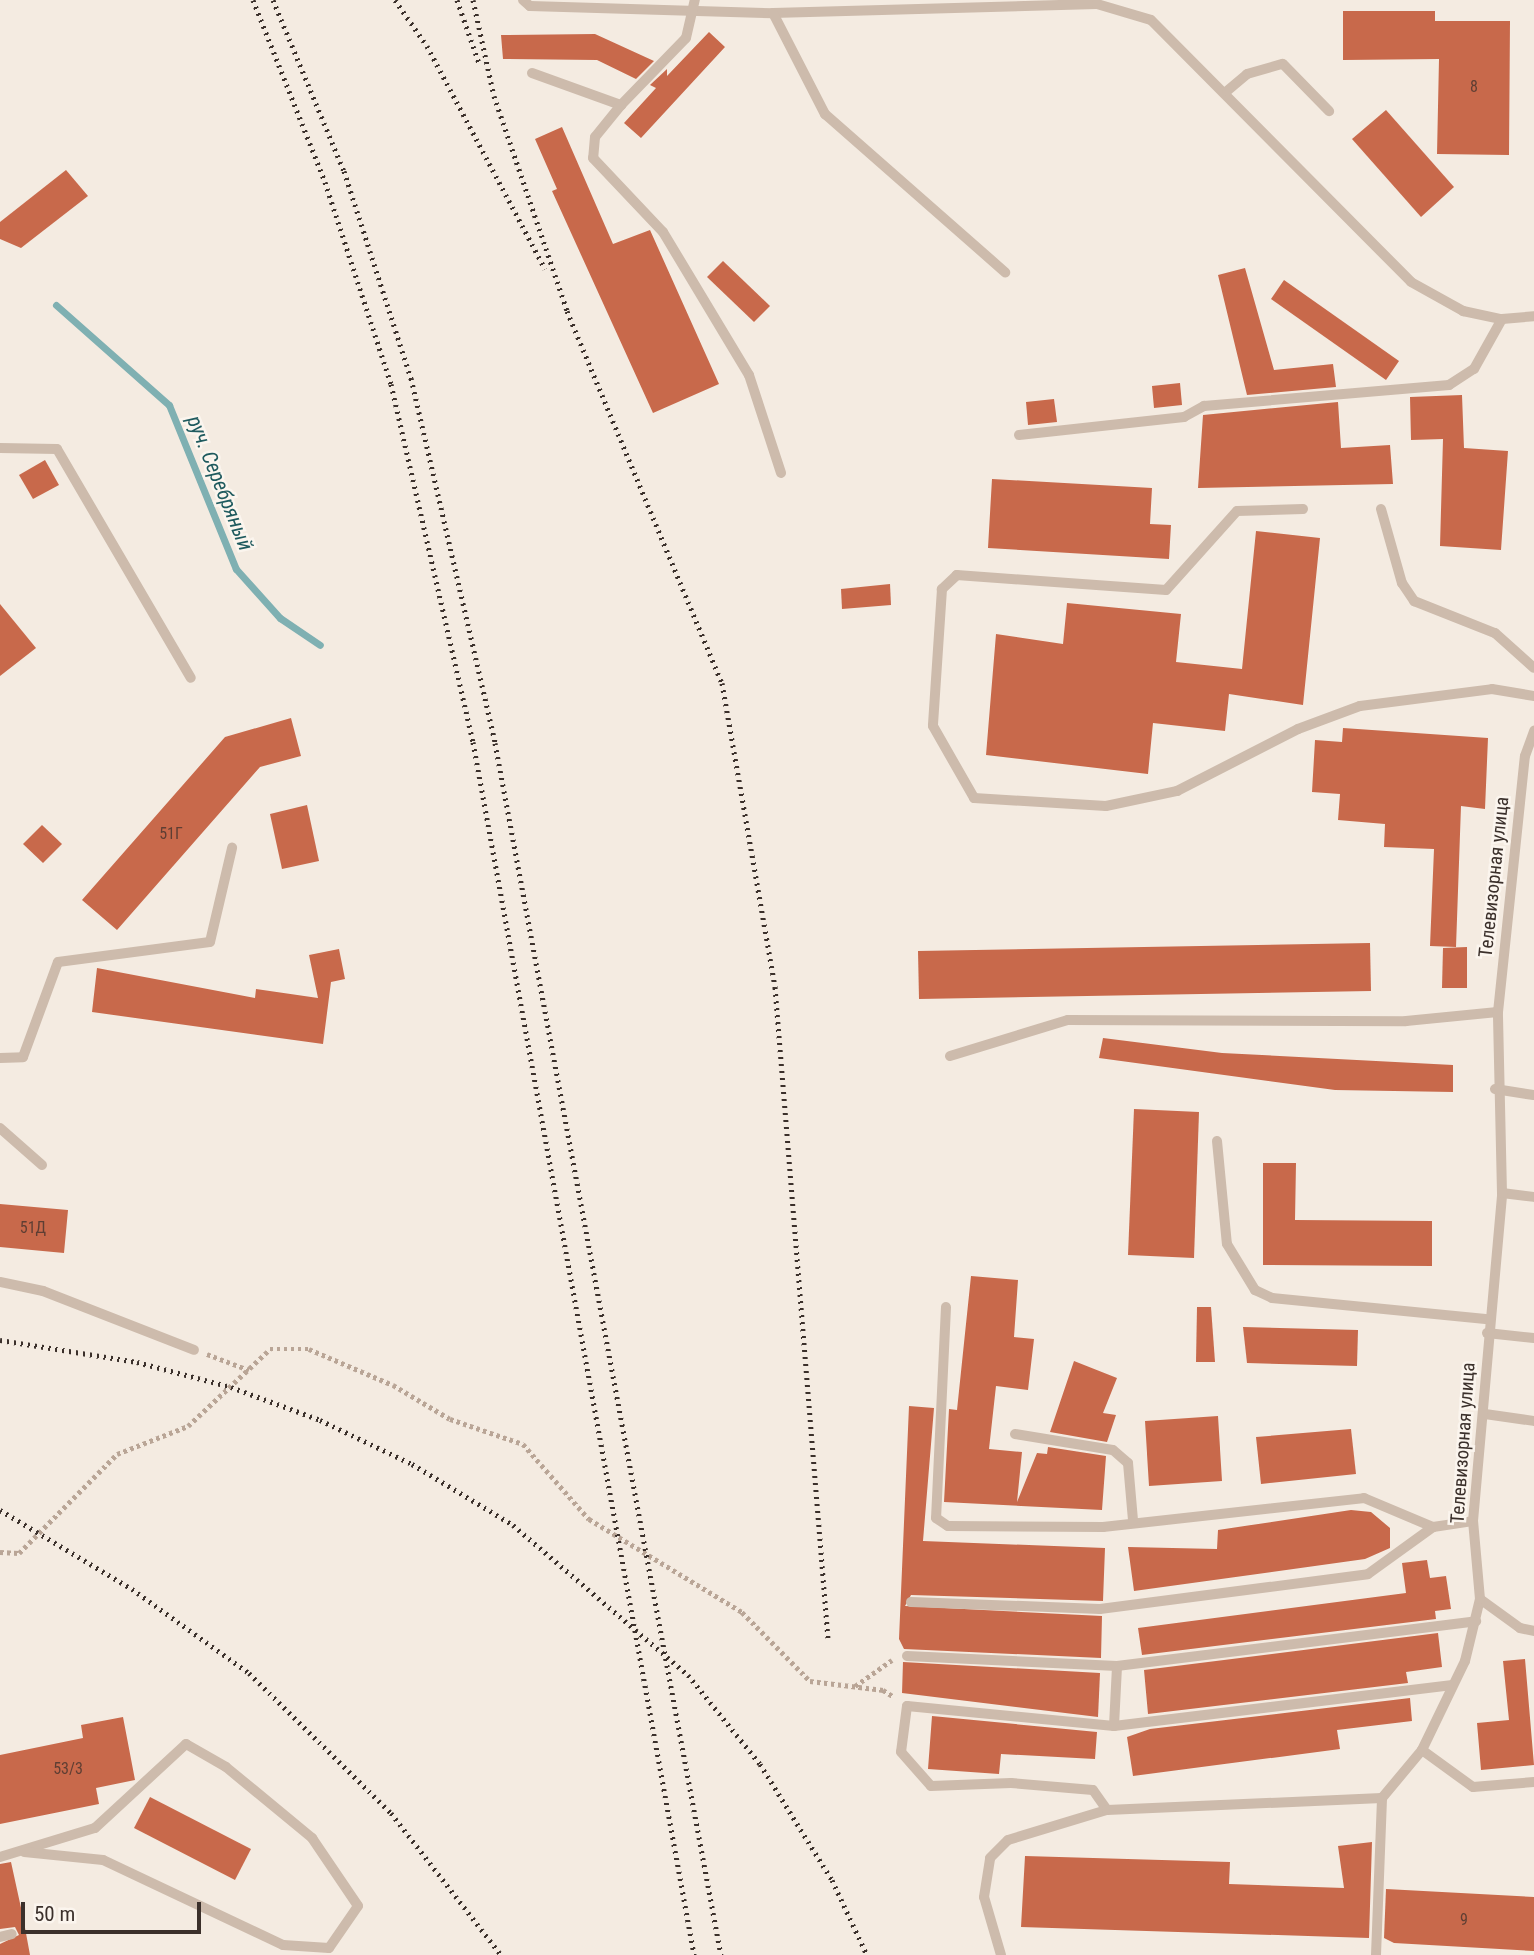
<!DOCTYPE html>
<meta charset="utf-8">
<style>
body{margin:0}
#map{position:relative;width:1534px;height:1955px;overflow:hidden;background:#f4ebe1;font-family:"Roboto Condensed",sans-serif}
div>[style]{position:absolute}
.stream>*{height:7px;margin:-3.5px;padding:0 3.5px;transform-origin:3.5px;border-radius:3.5px;background:#7fb0b2}
.building>*{inset:0;background:#c8694b}
.path>*{height:4.5px;margin-top:-2.25px;transform-origin:0;background:repeating-linear-gradient(90deg,#b9a596 0 3.5px,transparent 0 7px)}
.lane>*{height:10px;margin:-5px;padding:0 5px;transform-origin:5px;border-radius:5px;background:#cdbbac}
.rail>*{height:5px;margin-top:-2.5px;transform-origin:0;background:repeating-linear-gradient(90deg,#3b302b 0 2px,transparent 0 7px)}
span{translate:-50% -50%;white-space:nowrap;text-align:center;line-height:1.15;-webkit-text-stroke:5px #fbf5ee;paint-order:stroke}
.number-label{font-size:16px;color:#5e3e33}
.number-label span{-webkit-text-stroke-width:0}
.street-label{font-size:19px;color:#3b302b}
.water-label{font-size:21px;color:#1f5a5e;font-style:italic}
.scale{position:absolute;left:21px;top:1902px;width:180px;height:32px;box-sizing:border-box;border:4px solid #3b302b;border-top:0;padding-left:9px;font-size:21px;line-height:24px;white-space:nowrap;color:#3b302b;-webkit-text-stroke:5px #fbf5ee;paint-order:stroke}
</style>
<div id="map">
<div class="stream">
<div style="left:56px;top:305px;width:151px;rotate:41.5deg"></div>
<div style="left:169px;top:405px;width:177px;rotate:67.8deg"></div>
<div style="left:236px;top:569px;width:66px;rotate:48.1deg"></div>
<div style="left:280px;top:618px;width:48px;rotate:34deg"></div>
</div>
<div class="building">
<div style="clip-path:polygon(1343px 11px,1435px 11px,1435px 21px,1510px 21px,1509px 155px,1437px 154px,1439px 59px,1343px 60px)"></div>
<div style="clip-path:polygon(709px 32px,725px 47px,641px 138px,624px 123px,656px 88px,650px 85px,667px 69px,667px 76px)"></div>
<div style="clip-path:polygon(595px 34px,654px 61px,636px 79px,597px 60px,503px 59px,501px 35px)"></div>
<div style="clip-path:polygon(1386px 110px,1454px 187px,1421px 217px,1352px 139px)"></div>
<div style="clip-path:polygon(562px 127px,613px 244px,650px 230px,719px 384px,653px 413px,552px 191px,557px 189px,535px 139px)"></div>
<div style="clip-path:polygon(66px 170px,88px 196px,21px 248px,0 239px,0 222px)"></div>
<div style="clip-path:polygon(723px 261px,770px 306px,754px 322px,707px 277px)"></div>
<div style="clip-path:polygon(1245px 268px,1274px 370px,1333px 364px,1336px 387px,1247px 395px,1218px 275px)"></div>
<div style="clip-path:polygon(1284px 280px,1399px 361px,1386px 380px,1271px 299px)"></div>
<div style="clip-path:polygon(1180px 383px,1182px 405px,1154px 408px,1152px 386px)"></div>
<div style="clip-path:polygon(1462px 395px,1464px 448px,1508px 451px,1501px 550px,1440px 546px,1443px 439px,1411px 440px,1410px 397px)"></div>
<div style="clip-path:polygon(1054px 399px,1057px 422px,1028px 425px,1026px 402px)"></div>
<div style="clip-path:polygon(1338px 402px,1341px 448px,1390px 445px,1393px 484px,1198px 488px,1203px 415px)"></div>
<div style="clip-path:polygon(45px 460px,59px 485px,33px 499px,19px 475px)"></div>
<div style="clip-path:polygon(992px 479px,1152px 488px,1150px 524px,1171px 525px,1169px 559px,988px 548px)"></div>
<div style="clip-path:polygon(1256px 531px,1320px 538px,1303px 705px,1229px 694px,1225px 731px,1153px 723px,1148px 774px,986px 755px,996px 634px,1063px 644px,1067px 603px,1181px 614px,1176px 662px,1242px 669px)"></div>
<div style="clip-path:polygon(890px 584px,891px 605px,842px 609px,841px 589px)"></div>
<div style="clip-path:polygon(0 604px,36px 648px,0 676px)"></div>
<div style="clip-path:polygon(291px 718px,301px 756px,260px 767px,117px 930px,82px 900px,225px 737px)"></div>
<div style="clip-path:polygon(1343px 728px,1488px 738px,1485px 809px,1461px 806px,1456px 947px,1430px 946px,1434px 849px,1384px 847px,1385px 824px,1338px 820px,1340px 794px,1312px 792px,1315px 740px,1342px 742px)"></div>
<div style="clip-path:polygon(307px 805px,319px 861px,282px 869px,270px 814px)"></div>
<div style="clip-path:polygon(42px 825px,62px 844px,43px 863px,23px 844px)"></div>
<div style="clip-path:polygon(1370px 943px,1371px 991px,919px 999px,918px 951px)"></div>
<div style="clip-path:polygon(1467px 947px,1467px 988px,1442px 988px,1443px 948px)"></div>
<div style="clip-path:polygon(339px 949px,345px 979px,331px 982px,323px 1044px,92px 1012px,97px 968px,255px 998px,256px 989px,318px 998px,309px 955px)"></div>
<div style="clip-path:polygon(1103px 1038px,1222px 1053px,1453px 1065px,1453px 1092px,1335px 1090px,1099px 1058px)"></div>
<div style="clip-path:polygon(1134px 1109px,1199px 1112px,1194px 1258px,1128px 1255px)"></div>
<div style="clip-path:polygon(1263px 1163px,1296px 1163px,1295px 1220px,1432px 1221px,1432px 1266px,1263px 1265px)"></div>
<div style="clip-path:polygon(0 1204px,68px 1210px,64px 1253px,0 1247px)"></div>
<div style="clip-path:polygon(971px 1276px,1018px 1280px,1014px 1337px,1034px 1339px,1028px 1390px,996px 1386px,989px 1449px,1022px 1452px,1017px 1502px,1037px 1453px,1047px 1454px,1048px 1447px,1106px 1456px,1102px 1510px,944px 1502px,949px 1409px,957px 1410px)"></div>
<div style="clip-path:polygon(1197px 1307px,1211px 1307px,1215px 1362px,1196px 1362px)"></div>
<div style="clip-path:polygon(1243px 1327px,1358px 1330px,1357px 1366px,1247px 1363px)"></div>
<div style="clip-path:polygon(1074px 1361px,1117px 1378px,1103px 1413px,1116px 1415px,1107px 1442px,1050px 1432px)"></div>
<div style="clip-path:polygon(909px 1406px,934px 1408px,923px 1541px,1105px 1548px,1103px 1601px,911px 1595px,905px 1606px,1102px 1616px,1101px 1658px,904px 1649px,899px 1639px)"></div>
<div style="clip-path:polygon(1218px 1416px,1222px 1481px,1149px 1486px,1145px 1421px)"></div>
<div style="clip-path:polygon(1351px 1429px,1356px 1474px,1261px 1484px,1256px 1437px)"></div>
<div style="clip-path:polygon(1351px 1510px,1371px 1512px,1390px 1528px,1390px 1548px,1365px 1559px,1134px 1591px,1128px 1547px,1217px 1549px,1218px 1530px)"></div>
<div style="clip-path:polygon(1427px 1560px,1430px 1578px,1446px 1576px,1451px 1609px,1435px 1611px,1436px 1619px,1142px 1655px,1138px 1628px,1406px 1593px,1402px 1563px)"></div>
<div style="clip-path:polygon(1438px 1633px,1442px 1667px,1406px 1672px,1408px 1683px,1148px 1714px,1144px 1670px)"></div>
<div style="clip-path:polygon(1525px 1659px,1534px 1765px,1481px 1770px,1477px 1723px,1509px 1720px,1503px 1661px)"></div>
<div style="clip-path:polygon(903px 1662px,1100px 1673px,1098px 1717px,902px 1693px)"></div>
<div style="clip-path:polygon(1410px 1698px,1412px 1721px,1337px 1730px,1340px 1749px,1133px 1776px,1127px 1737px,1150px 1729px)"></div>
<div style="clip-path:polygon(932px 1716px,1097px 1732px,1095px 1759px,1001px 1754px,999px 1774px,928px 1769px)"></div>
<div style="clip-path:polygon(123px 1717px,135px 1780px,96px 1788px,99px 1804px,0 1824px,0 1755px,83px 1738px,81px 1725px)"></div>
<div style="clip-path:polygon(150px 1797px,251px 1849px,235px 1880px,134px 1828px)"></div>
<div style="clip-path:polygon(1372px 1842px,1369px 1938px,1021px 1927px,1025px 1856px,1230px 1862px,1229px 1884px,1344px 1888px,1338px 1846px)"></div>
<div style="clip-path:polygon(11px 1862px,23px 1917px,30px 1955px,0 1955px,0 1944px,19px 1935px,15px 1927px,0 1929px,0 1864px)"></div>
<div style="clip-path:polygon(1386px 1889px,1534px 1897px,1534px 1951px,1394px 1943px,1384px 1938px)"></div>
</div>
<div class="path">
<div style="left:207px;top:1354px;width:45px;rotate:20.9deg"></div>
<div style="left:0;top:1552px;width:19px;rotate:3deg"></div>
<div style="left:19px;top:1553px;width:139px;rotate:-45.3deg"></div>
<div style="left:117px;top:1454px;width:76px;rotate:-21.5deg"></div>
<div style="left:188px;top:1426px;width:112px;rotate:-43.2deg"></div>
<div style="left:270px;top:1349px;width:39px"></div>
<div style="left:309px;top:1349px;width:91px;rotate:23.2deg"></div>
<div style="left:393px;top:1385px;width:66px;rotate:30.8deg"></div>
<div style="left:450px;top:1419px;width:77px;rotate:18.9deg"></div>
<div style="left:523px;top:1444px;width:100px;rotate:48.7deg"></div>
<div style="left:589px;top:1519px;width:179px;rotate:31.3deg"></div>
<div style="left:742px;top:1612px;width:97px;rotate:45.4deg"></div>
<div style="left:810px;top:1681px;width:74px;rotate:7deg"></div>
<div style="left:883px;top:1690px;width:13px;rotate:32deg"></div>
<div style="left:855px;top:1686px;width:45px;rotate:-35.1deg"></div>
</div>
<div class="lane">
<div style="left:523px;top:0;width:9px;rotate:41deg"></div>
<div style="left:530px;top:6px;width:243px;rotate:1.7deg"></div>
<div style="left:773px;top:13px;width:324px;rotate:-1.6deg"></div>
<div style="left:1097px;top:4px;width:56px;rotate:16.5deg"></div>
<div style="left:1151px;top:20px;width:369px;rotate:45.2deg"></div>
<div style="left:1411px;top:282px;width:60px;rotate:29.1deg"></div>
<div style="left:1463px;top:311px;width:40px;rotate:12deg"></div>
<div style="left:1502px;top:319px;width:32px;rotate:-5deg"></div>
<div style="left:773px;top:13px;width:114px;rotate:62.8deg"></div>
<div style="left:825px;top:114px;width:240px;rotate:41.3deg"></div>
<div style="left:532px;top:73px;width:95px;rotate:19.8deg"></div>
<div style="left:621px;top:105px;width:93px;rotate:-45.9deg"></div>
<div style="left:686px;top:38px;width:39px;rotate:-77deg"></div>
<div style="left:1227px;top:91px;width:26px;rotate:-40deg"></div>
<div style="left:1247px;top:74px;width:37px;rotate:-16deg"></div>
<div style="left:1283px;top:64px;width:66px;rotate:45.6deg"></div>
<div style="left:621px;top:105px;width:41px;rotate:129.1deg"></div>
<div style="left:595px;top:137px;width:21px;rotate:95deg"></div>
<div style="left:593px;top:158px;width:102px;rotate:46.6deg"></div>
<div style="left:663px;top:232px;width:167px;rotate:59deg"></div>
<div style="left:749px;top:375px;width:103px;rotate:71.9deg"></div>
<div style="left:1019px;top:435px;width:166px;rotate:-6.2deg"></div>
<div style="left:1184px;top:417px;width:23px;rotate:-29deg"></div>
<div style="left:1204px;top:406px;width:246px;rotate:-4.9deg"></div>
<div style="left:1449px;top:385px;width:30px;rotate:-33deg"></div>
<div style="left:1474px;top:369px;width:57px;rotate:-60.8deg"></div>
<div style="left:0;top:448px;width:57px;rotate:1deg"></div>
<div style="left:57px;top:449px;width:265px;rotate:59.7deg"></div>
<div style="left:1303px;top:509px;width:66px;rotate:178.3deg"></div>
<div style="left:1237px;top:511px;width:106px;rotate:131.9deg"></div>
<div style="left:1166px;top:590px;width:210px;rotate:-175.9deg"></div>
<div style="left:957px;top:575px;width:21px;rotate:137deg"></div>
<div style="left:942px;top:589px;width:137px;rotate:93.8deg"></div>
<div style="left:933px;top:726px;width:83px;rotate:60.3deg"></div>
<div style="left:974px;top:798px;width:132px;rotate:3.5deg"></div>
<div style="left:1106px;top:806px;width:73px;rotate:-11.9deg"></div>
<div style="left:1177px;top:791px;width:136px;rotate:-27.1deg"></div>
<div style="left:1298px;top:729px;width:66px;rotate:-20.4deg"></div>
<div style="left:1360px;top:706px;width:133px;rotate:-7.3deg"></div>
<div style="left:1492px;top:689px;width:43px;rotate:9.5deg"></div>
<div style="left:1381px;top:509px;width:77px;rotate:74.2deg"></div>
<div style="left:1402px;top:583px;width:22px;rotate:56deg"></div>
<div style="left:1414px;top:601px;width:87px;rotate:21.6deg"></div>
<div style="left:1495px;top:633px;width:52px;rotate:41.9deg"></div>
<div style="left:950px;top:1056px;width:123px;rotate:-17deg"></div>
<div style="left:1068px;top:1020px;width:338px;rotate:0.2deg"></div>
<div style="left:1406px;top:1021px;width:92px;rotate:-5.6deg"></div>
<div style="left:0;top:1058px;width:23px;rotate:-2deg"></div>
<div style="left:23px;top:1057px;width:101px;rotate:-69.8deg"></div>
<div style="left:58px;top:962px;width:153px;rotate:-7.5deg"></div>
<div style="left:210px;top:942px;width:97px;rotate:-76.8deg"></div>
<div style="left:1495px;top:1089px;width:39px;rotate:9deg"></div>
<div style="left:0;top:1128px;width:56px;rotate:41.4deg"></div>
<div style="left:1217px;top:1141px;width:103px;rotate:84.5deg"></div>
<div style="left:1227px;top:1244px;width:54px;rotate:58.7deg"></div>
<div style="left:1255px;top:1290px;width:19px;rotate:25deg"></div>
<div style="left:1272px;top:1298px;width:217px;rotate:5.6deg"></div>
<div style="left:1502px;top:1193px;width:32px;rotate:7deg"></div>
<div style="left:0;top:1282px;width:44px;rotate:11.8deg"></div>
<div style="left:43px;top:1291px;width:162px;rotate:21.3deg"></div>
<div style="left:946px;top:1307px;width:211px;rotate:92.7deg"></div>
<div style="left:936px;top:1518px;width:14px;rotate:34deg"></div>
<div style="left:948px;top:1526px;width:155px;rotate:0.4deg"></div>
<div style="left:1103px;top:1527px;width:263px;rotate:-6.3deg"></div>
<div style="left:1364px;top:1498px;width:75px;rotate:22.8deg"></div>
<div style="left:1487px;top:1333px;width:47px;rotate:6.1deg"></div>
<div style="left:1485px;top:1414px;width:49px;rotate:8.1deg"></div>
<div style="left:1015px;top:1434px;width:99px;rotate:9.3deg"></div>
<div style="left:1113px;top:1450px;width:20px;rotate:41deg"></div>
<div style="left:1128px;top:1463px;width:57px;rotate:85deg"></div>
<div style="left:1480px;top:1599px;width:49px;rotate:35.9deg"></div>
<div style="left:1520px;top:1628px;width:14px;rotate:12deg"></div>
<div style="left:911px;top:1602px;width:189px;rotate:2.1deg"></div>
<div style="left:1100px;top:1609px;width:270px;rotate:-7.4deg"></div>
<div style="left:1368px;top:1574px;width:80px;rotate:-35.9deg"></div>
<div style="left:1433px;top:1527px;width:40px;rotate:-8.5deg"></div>
<div style="left:907px;top:1656px;width:210px;rotate:2.7deg"></div>
<div style="left:1117px;top:1666px;width:362px;rotate:-7.1deg"></div>
<div style="left:907px;top:1706px;width:208px;rotate:5.5deg"></div>
<div style="left:1114px;top:1726px;width:341px;rotate:-6.9deg"></div>
<div style="left:907px;top:1706px;width:46px;rotate:97.4deg"></div>
<div style="left:901px;top:1752px;width:45px;rotate:48.6deg"></div>
<div style="left:931px;top:1786px;width:80px;rotate:-2.1deg"></div>
<div style="left:1011px;top:1783px;width:82px;rotate:4.9deg"></div>
<div style="left:1093px;top:1790px;width:24px;rotate:55deg"></div>
<div style="left:1114px;top:1726px;width:60px;rotate:-87.1deg"></div>
<div style="left:1422px;top:1750px;width:63px;rotate:36deg"></div>
<div style="left:1473px;top:1787px;width:61px;rotate:-4.7deg"></div>
<div style="left:0;top:1857px;width:99px;rotate:-17deg"></div>
<div style="left:95px;top:1828px;width:124px;rotate:-42.7deg"></div>
<div style="left:186px;top:1744px;width:46px;rotate:29.9deg"></div>
<div style="left:226px;top:1767px;width:112px;rotate:39.5deg"></div>
<div style="left:312px;top:1838px;width:82px;rotate:55.9deg"></div>
<div style="left:358px;top:1906px;width:51px;rotate:124.6deg"></div>
<div style="left:329px;top:1948px;width:46px;rotate:-176.3deg"></div>
<div style="left:283px;top:1945px;width:199px;rotate:-154.7deg"></div>
<div style="left:103px;top:1860px;width:79px;rotate:-174.2deg"></div>
<div style="left:0;top:1937px;width:12px;rotate:-14deg"></div>
<div style="left:1001px;top:1955px;width:60px;rotate:-106.3deg"></div>
<div style="left:984px;top:1897px;width:39px;rotate:-81deg"></div>
<div style="left:990px;top:1858px;width:25px;rotate:-45deg"></div>
<div style="left:1008px;top:1840px;width:103px;rotate:-16.9deg"></div>
<div style="left:1107px;top:1810px;width:275px;rotate:-2.5deg"></div>
<div style="left:1382px;top:1798px;width:62px;rotate:-50.2deg"></div>
<div style="left:1422px;top:1750px;width:99px;rotate:-64.2deg"></div>
<div style="left:1465px;top:1661px;width:64px;rotate:-76.4deg"></div>
<div style="left:1480px;top:1599px;width:78px;rotate:-95.1deg"></div>
<div style="left:1473px;top:1521px;width:329px;rotate:-84.9deg"></div>
<div style="left:1502px;top:1193px;width:181px;rotate:-91.3deg"></div>
<div style="left:1498px;top:1012px;width:257px;rotate:-84deg"></div>
<div style="left:1525px;top:756px;width:27px;rotate:-70deg"></div>
<div style="left:1376px;top:1955px;width:157px;rotate:-87.8deg"></div>
</div>
<div class="rail">
<div style="left:253px;top:0;width:196px;rotate:68.4deg"></div>
<div style="left:325px;top:182px;width:213px;rotate:71.9deg"></div>
<div style="left:391px;top:384px;width:367px;rotate:77.1deg"></div>
<div style="left:473px;top:742px;width:1233px;rotate:79.67deg"></div>
<div style="left:273px;top:0;width:185px;rotate:67.5deg"></div>
<div style="left:344px;top:171px;width:218px;rotate:72.1deg"></div>
<div style="left:411px;top:378px;width:375px;rotate:77deg"></div>
<div style="left:495px;top:743px;width:1233px;rotate:79.44deg"></div>
<div style="left:395px;top:0;width:56px;rotate:55.2deg"></div>
<div style="left:427px;top:46px;width:252px;rotate:62.1deg"></div>
<div style="left:457px;top:0;width:67px;rotate:70.8deg"></div>
<div style="left:473px;top:0;width:98px;rotate:77.7deg"></div>
<div style="left:494px;top:96px;width:227px;rotate:71.2deg"></div>
<div style="left:567px;top:311px;width:403px;rotate:67.4deg"></div>
<div style="left:722px;top:683px;width:309px;rotate:80.1deg"></div>
<div style="left:775px;top:987px;width:653px;rotate:85.35deg"></div>
<div style="left:0;top:1340px;width:139px;rotate:9.1deg"></div>
<div style="left:137px;top:1362px;width:97px;rotate:14.9deg"></div>
<div style="left:231px;top:1387px;width:95px;rotate:20.3deg"></div>
<div style="left:320px;top:1420px;width:102px;rotate:25.6deg"></div>
<div style="left:412px;top:1464px;width:118px;rotate:31.1deg"></div>
<div style="left:513px;top:1525px;width:230px;rotate:40.6deg"></div>
<div style="left:688px;top:1675px;width:114px;rotate:51deg"></div>
<div style="left:760px;top:1764px;width:137px;rotate:58.2deg"></div>
<div style="left:832px;top:1880px;width:83px;rotate:65deg"></div>
<div style="left:0;top:1510px;width:154px;rotate:30.9deg"></div>
<div style="left:132px;top:1589px;width:144px;rotate:35.7deg"></div>
<div style="left:249px;top:1673px;width:199px;rotate:44.6deg"></div>
<div style="left:391px;top:1813px;width:180px;rotate:52.2deg"></div>
</div>
<div class="number-label">
<span style="left:1474px;top:87px">8</span>
<span style="left:171px;top:834px">51Г</span>
<span style="left:33px;top:1228px">51Д</span>
<span style="left:68px;top:1769px">53/3</span>
<span style="left:1464px;top:1920px">9</span>
</div>
<div class="street-label">
<span style="left:1494px;top:877px;rotate:-84deg">Телевизорная улица</span>
<span style="left:1463px;top:1443px;rotate:-86deg">Телевизорная улица</span>
</div>
<div class="water-label">
<span style="left:220px;top:483px;rotate:68deg">руч. Серебряный</span>
</div>
<div class="scale">50 m</div>
</div>
